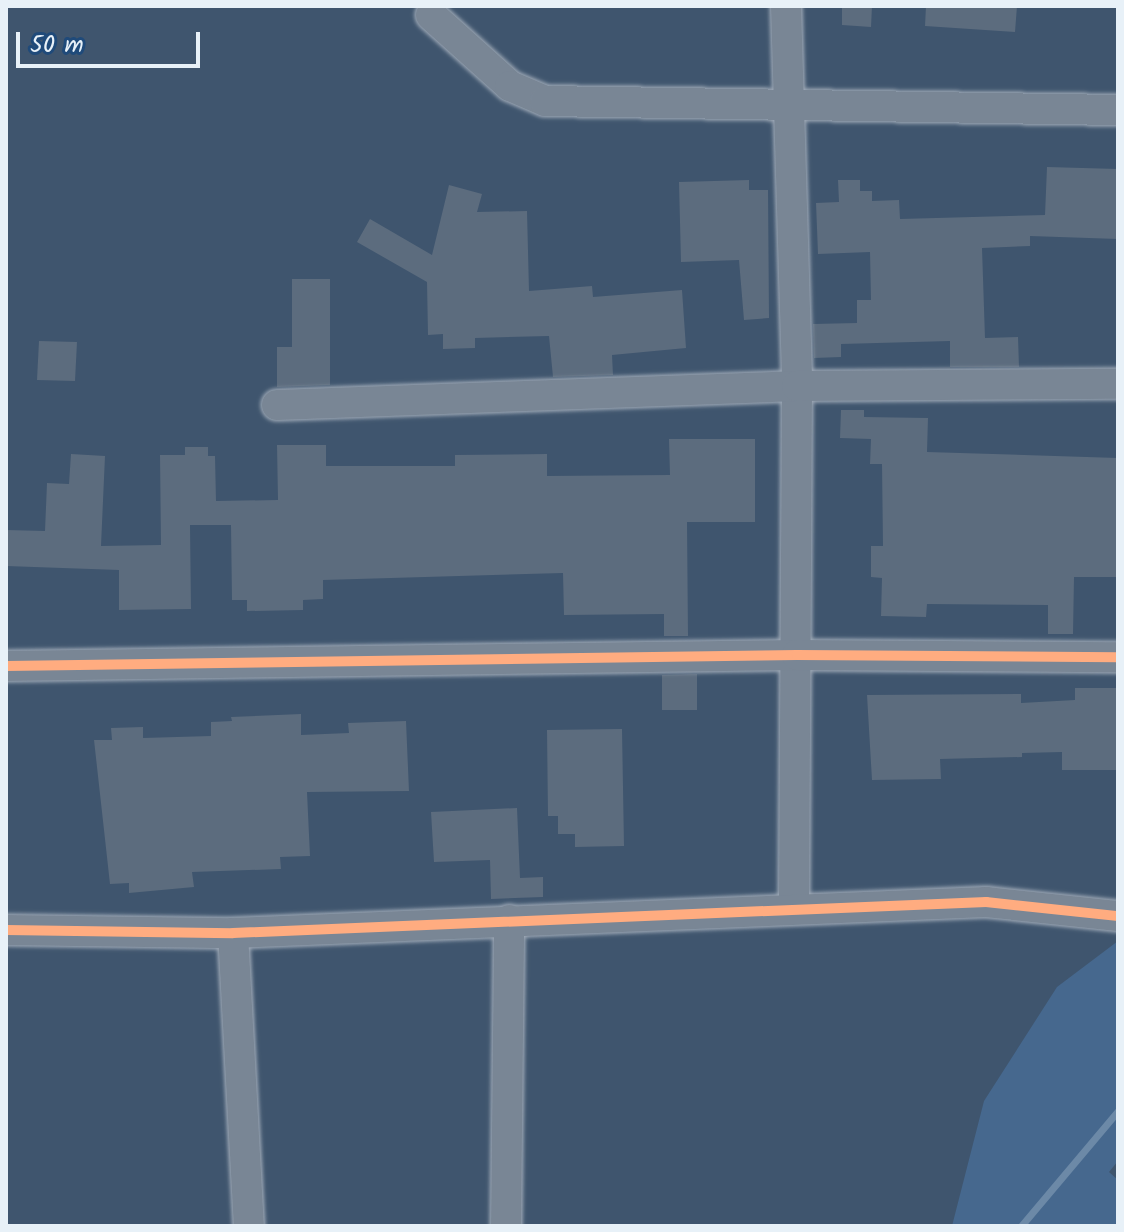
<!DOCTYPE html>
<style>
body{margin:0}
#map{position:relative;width:1124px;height:1232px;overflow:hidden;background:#3f556e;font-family:Kalam,sans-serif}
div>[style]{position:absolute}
.green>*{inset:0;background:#46688e}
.stream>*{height:7px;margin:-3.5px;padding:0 3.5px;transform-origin:3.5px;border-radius:3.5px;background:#6c89a7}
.building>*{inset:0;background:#5c6c7e}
.roads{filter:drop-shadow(0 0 2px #9faab7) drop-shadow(0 0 2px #9faab7)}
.minor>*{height:30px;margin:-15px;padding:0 15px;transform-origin:15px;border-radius:15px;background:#798695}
.cycleway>*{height:10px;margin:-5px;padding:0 5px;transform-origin:5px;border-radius:5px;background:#ffac80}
span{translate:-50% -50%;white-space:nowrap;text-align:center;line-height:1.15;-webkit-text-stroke:8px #1f4a7a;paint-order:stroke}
.frame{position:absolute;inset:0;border:8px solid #e8f1f8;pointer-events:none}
.scale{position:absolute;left:16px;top:32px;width:184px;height:36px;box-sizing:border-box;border:4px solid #e8f1f8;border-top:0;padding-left:10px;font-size:24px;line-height:28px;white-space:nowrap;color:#e8f1f8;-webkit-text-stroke:6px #1f4a7a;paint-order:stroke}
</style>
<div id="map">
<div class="green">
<div style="clip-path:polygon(1118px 941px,1118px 1161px,1109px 1172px,1118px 1180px,1118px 1226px,952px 1226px,984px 1101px,1057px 987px)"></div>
</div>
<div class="stream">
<div style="left:1021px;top:1226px;width:150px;rotate:-49.9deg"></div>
</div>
<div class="building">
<div style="clip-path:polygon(842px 6px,872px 6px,871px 27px,842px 25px)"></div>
<div style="clip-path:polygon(926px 6px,1017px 6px,1015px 32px,925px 26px)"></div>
<div style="clip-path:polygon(1047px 167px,1118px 169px,1118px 239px,1030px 236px,1030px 246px,982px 248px,985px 338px,1018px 337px,1019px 367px,950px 367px,950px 341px,841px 344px,841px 357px,814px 358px,813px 324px,857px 323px,857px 300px,871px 300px,870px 252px,818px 254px,816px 203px,839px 202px,838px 180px,860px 180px,860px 191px,872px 191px,872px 201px,899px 200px,900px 219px,1045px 215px)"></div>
<div style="clip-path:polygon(749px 180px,749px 190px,768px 190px,769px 318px,744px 320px,739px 260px,681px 262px,679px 182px)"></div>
<div style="clip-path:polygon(449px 185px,482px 194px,477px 212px,527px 211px,529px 291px,592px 286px,593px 297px,682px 290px,686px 348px,612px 355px,613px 375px,553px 377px,549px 336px,475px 338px,475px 348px,443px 349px,443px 334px,428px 335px,427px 282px,357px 242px,370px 219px,432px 255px)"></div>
<div style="clip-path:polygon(292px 279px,330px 279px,330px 385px,277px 387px,277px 347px,292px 347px)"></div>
<div style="clip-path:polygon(39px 341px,77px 342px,75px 381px,37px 380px)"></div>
<div style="clip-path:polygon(841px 410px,864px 410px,864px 417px,928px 418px,927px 452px,1118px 458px,1118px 577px,1074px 577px,1073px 634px,1048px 634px,1048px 605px,927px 604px,926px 617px,881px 616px,882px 578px,871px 577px,871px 546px,883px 546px,882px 464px,870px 464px,871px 439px,840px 438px)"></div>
<div style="clip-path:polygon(669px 439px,755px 439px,755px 522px,687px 522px,688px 636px,664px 636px,664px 614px,564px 615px,563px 573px,323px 580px,323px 599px,303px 600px,303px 610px,247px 611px,247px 600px,232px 600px,231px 525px,190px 525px,191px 609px,119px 610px,119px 570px,6px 566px,6px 530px,45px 531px,47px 483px,69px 484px,71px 454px,105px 456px,101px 546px,161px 545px,160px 455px,185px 455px,185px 447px,208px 447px,208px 456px,215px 456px,216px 501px,278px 500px,277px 445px,326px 445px,326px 466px,455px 466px,455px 455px,547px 454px,547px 476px,670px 475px)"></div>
<div style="clip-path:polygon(697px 674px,697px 710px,662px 710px,662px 675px)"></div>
<div style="clip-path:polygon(1075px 688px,1118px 688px,1118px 770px,1062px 770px,1062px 752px,1022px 753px,1022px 757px,940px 759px,941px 779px,872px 780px,867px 695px,1021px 694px,1021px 703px,1075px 700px)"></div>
<div style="clip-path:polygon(301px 714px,301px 735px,349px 733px,348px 723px,406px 721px,409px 791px,307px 792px,310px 856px,280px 857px,281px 869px,192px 872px,194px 887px,129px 893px,129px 883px,110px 884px,94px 740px,112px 740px,111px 728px,143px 727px,143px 738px,211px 736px,211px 722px,232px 721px,231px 717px)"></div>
<div style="clip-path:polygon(622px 729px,624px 846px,575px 847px,575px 834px,558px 834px,558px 816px,548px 816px,547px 730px)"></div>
<div style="clip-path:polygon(517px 808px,520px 878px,543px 877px,543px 897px,491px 899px,490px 860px,434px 862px,431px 812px)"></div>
</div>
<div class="roads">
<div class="minor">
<div style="left:786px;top:6px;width:380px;rotate:88.3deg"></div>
<div style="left:797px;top:386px;width:522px;rotate:90.33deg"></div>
<div style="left:431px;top:15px;width:106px;rotate:41.9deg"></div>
<div style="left:510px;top:86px;width:38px;rotate:23deg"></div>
<div style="left:545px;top:101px;width:573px;rotate:0.9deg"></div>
<div style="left:277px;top:405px;width:520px;rotate:-2.09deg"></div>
<div style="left:797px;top:386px;width:321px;rotate:-0.4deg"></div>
<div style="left:6px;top:666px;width:791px;rotate:-0.8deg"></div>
<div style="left:797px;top:655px;width:321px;rotate:0.4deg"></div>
<div style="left:6px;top:930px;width:227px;rotate:0.8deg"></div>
<div style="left:233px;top:933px;width:754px;rotate:-2.36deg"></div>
<div style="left:986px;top:902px;width:133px;rotate:6.1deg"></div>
<div style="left:233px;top:933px;width:293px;rotate:86.9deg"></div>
<div style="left:506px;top:1226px;width:306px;rotate:-89.4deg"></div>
</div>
</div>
<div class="cycleway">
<div style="left:6px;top:666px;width:791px;rotate:-0.8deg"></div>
<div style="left:797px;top:655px;width:321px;rotate:0.4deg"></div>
<div style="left:6px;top:930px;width:227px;rotate:0.8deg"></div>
<div style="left:233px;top:933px;width:754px;rotate:-2.36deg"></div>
<div style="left:986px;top:902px;width:133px;rotate:6.1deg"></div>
</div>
<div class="frame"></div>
<div class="scale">50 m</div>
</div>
